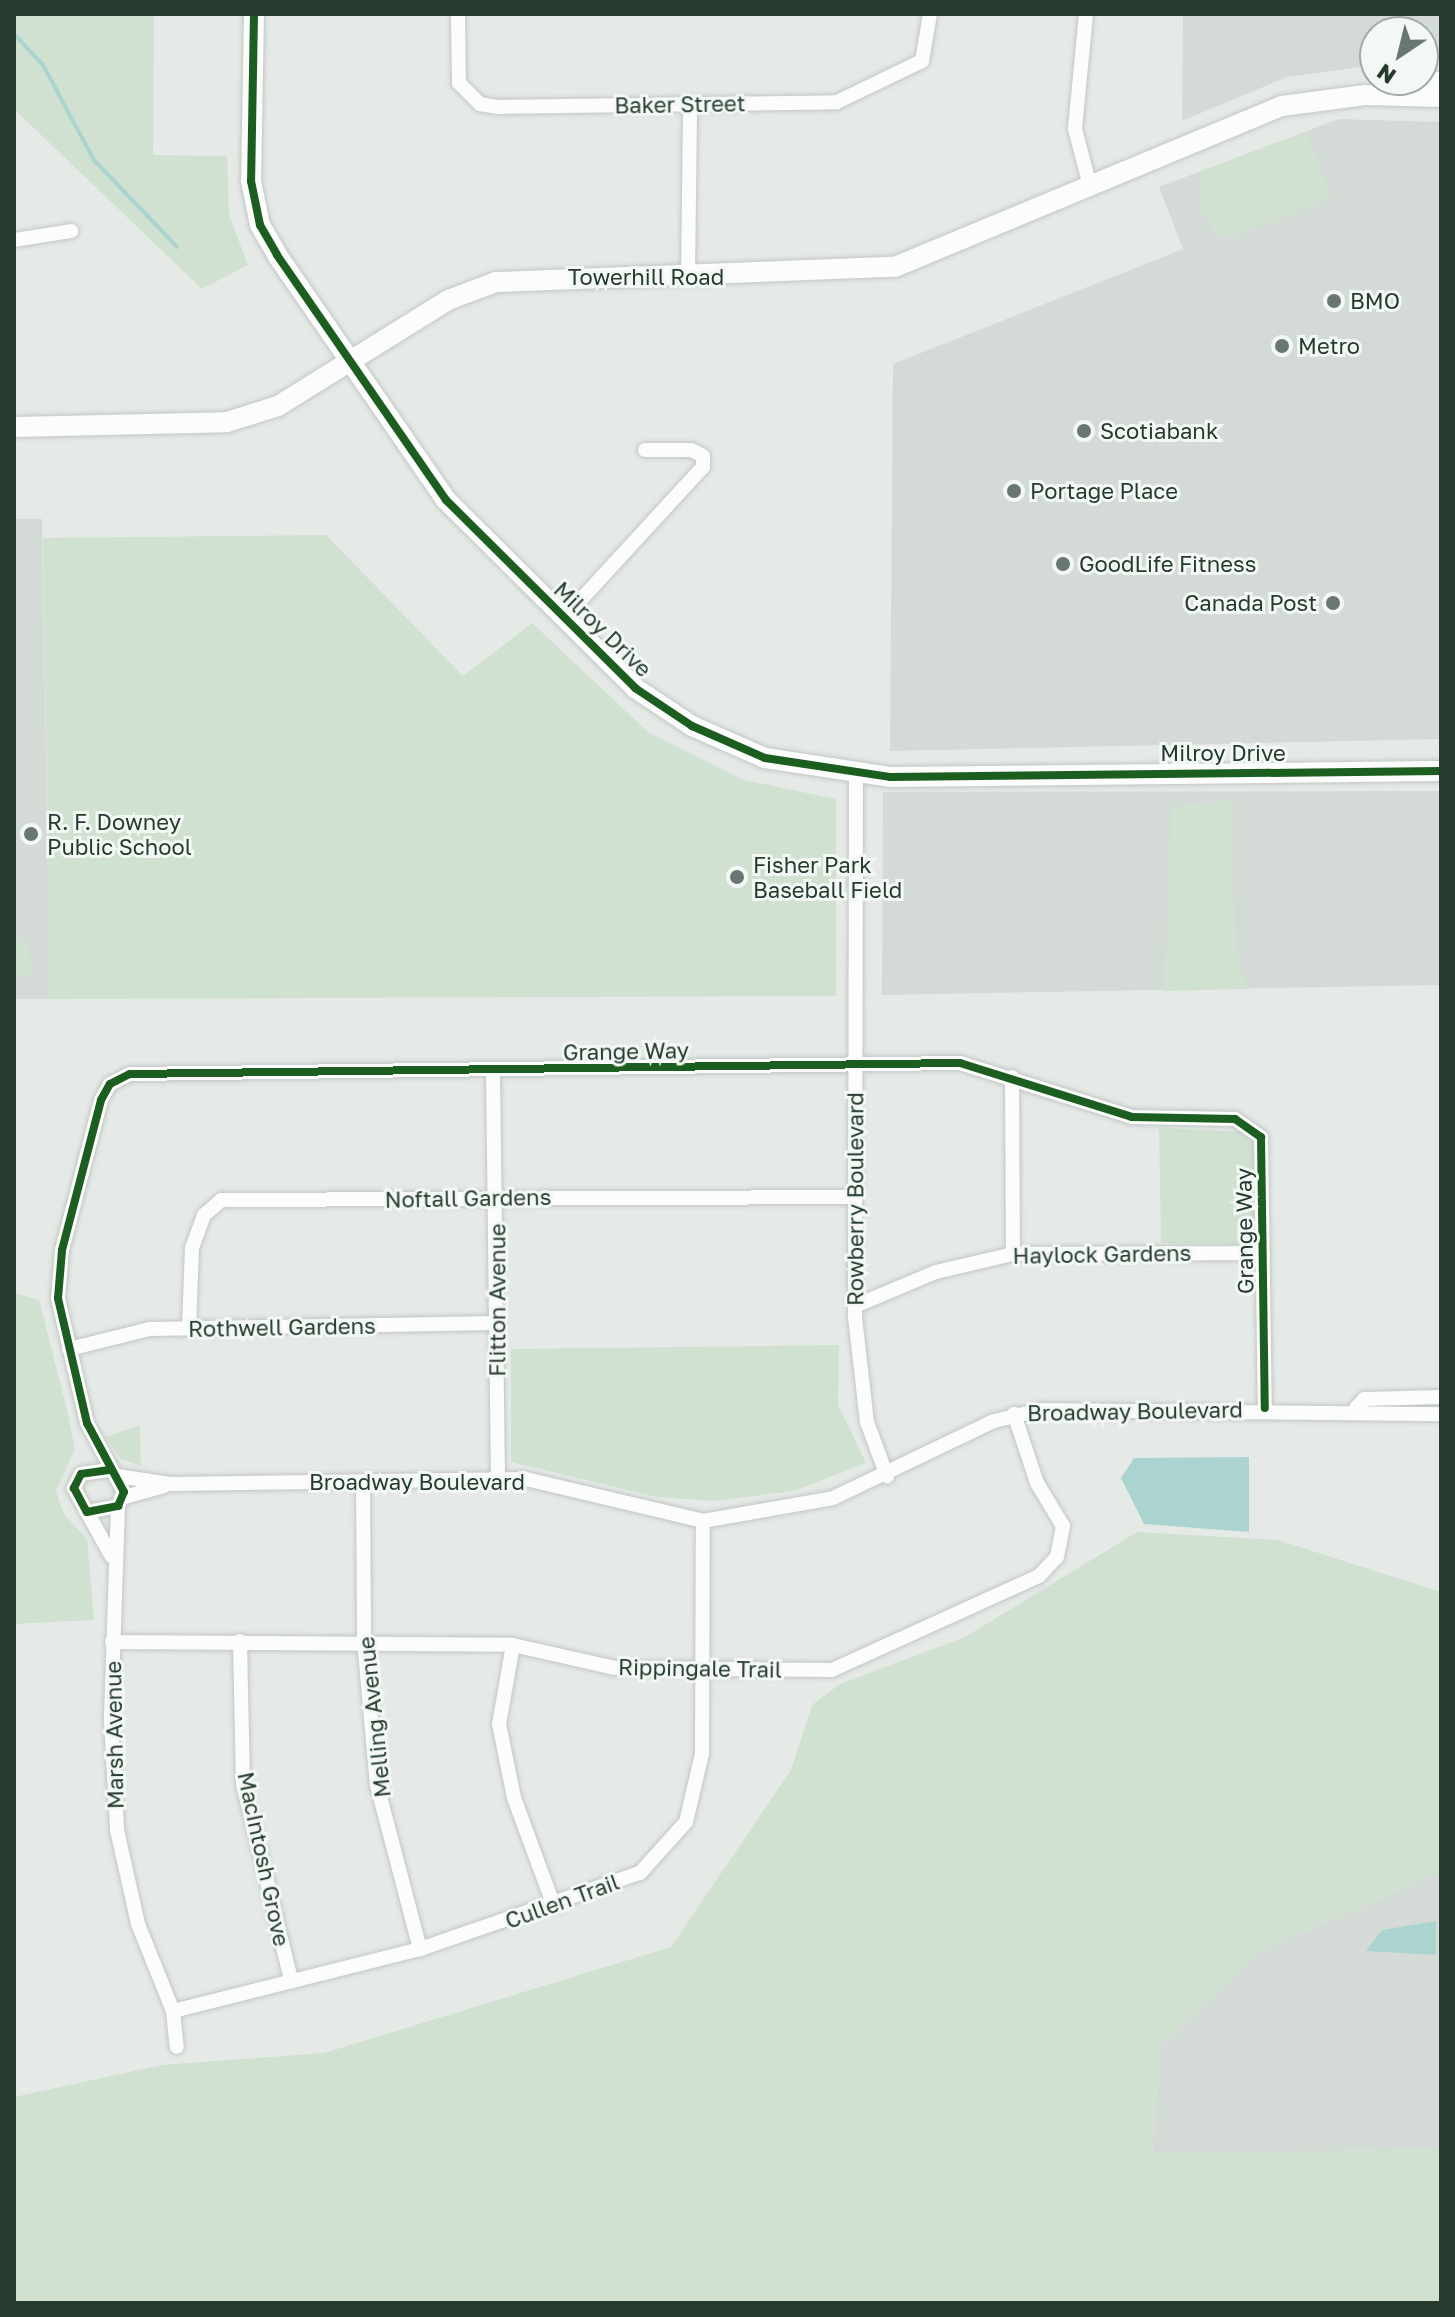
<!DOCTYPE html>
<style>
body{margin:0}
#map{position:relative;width:1455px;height:2317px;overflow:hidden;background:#e5eae7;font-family:"Golos Text",sans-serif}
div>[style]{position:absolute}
.built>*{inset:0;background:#d4dbd6}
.green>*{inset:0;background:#d0e1d2}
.water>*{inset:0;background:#abd4d0}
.stream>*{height:4px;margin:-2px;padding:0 2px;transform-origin:2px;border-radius:2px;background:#abd4d0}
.roads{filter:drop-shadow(0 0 2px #c2c7c4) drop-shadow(0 0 2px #c2c7c4)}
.street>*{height:14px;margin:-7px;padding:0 7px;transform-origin:7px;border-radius:7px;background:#fbfcfb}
.secondary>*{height:20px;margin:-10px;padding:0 10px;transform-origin:10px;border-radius:10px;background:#fbfcfb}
.cycleway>*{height:8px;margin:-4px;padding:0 4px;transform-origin:4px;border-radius:4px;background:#1b5e20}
.dots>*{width:22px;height:22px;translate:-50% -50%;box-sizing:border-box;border:4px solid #f4f8f5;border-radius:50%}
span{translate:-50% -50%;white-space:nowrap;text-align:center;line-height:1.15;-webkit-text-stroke:6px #f4f8f5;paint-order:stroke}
.street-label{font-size:22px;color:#253b30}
.poi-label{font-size:22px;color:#253b30}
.left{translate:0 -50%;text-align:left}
.right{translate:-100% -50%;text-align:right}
.frame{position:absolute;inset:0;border:16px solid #253b30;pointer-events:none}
.north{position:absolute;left:1359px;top:16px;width:80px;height:80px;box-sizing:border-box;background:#f4f8f5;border:2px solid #a1aca6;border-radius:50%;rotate:215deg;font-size:22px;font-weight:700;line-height:32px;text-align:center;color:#253b30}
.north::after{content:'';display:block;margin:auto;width:28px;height:36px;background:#687870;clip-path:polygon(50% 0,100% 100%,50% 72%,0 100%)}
</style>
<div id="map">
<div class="built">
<div style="clip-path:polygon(1183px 14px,1441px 14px,1441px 62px,1423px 63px,1423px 32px,1375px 32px,1375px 65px,1287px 77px,1182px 121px)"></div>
<div style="clip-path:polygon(1339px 119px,1441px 122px,1441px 739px,890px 751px,893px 364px,1183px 249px,1159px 187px)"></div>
<div style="clip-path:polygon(14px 519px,42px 519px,50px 999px,14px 999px)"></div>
<div style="clip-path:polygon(1441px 791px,1441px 985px,882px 995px,883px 792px)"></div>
<div style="clip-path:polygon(1441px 1872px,1441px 2149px,1152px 2154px,1160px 2046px,1258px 1952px)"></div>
</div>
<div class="green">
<div style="clip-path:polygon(14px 14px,154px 14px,153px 155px,227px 156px,229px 215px,248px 265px,202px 289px,14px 109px)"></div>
<div style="clip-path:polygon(1306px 132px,1331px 198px,1231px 238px,1217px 236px,1201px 210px,1202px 171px)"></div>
<div style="clip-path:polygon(326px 535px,463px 676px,532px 623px,648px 732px,744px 780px,836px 799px,836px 996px,50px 999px,43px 538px)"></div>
<div style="clip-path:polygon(1233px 801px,1235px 946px,1247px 989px,1164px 991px,1172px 806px)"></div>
<div style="clip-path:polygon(14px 939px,27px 940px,31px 977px,14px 972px)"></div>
<div style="clip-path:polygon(1159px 1128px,1250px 1132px,1258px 1149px,1252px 1244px,1161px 1243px)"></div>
<div style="clip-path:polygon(14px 1293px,39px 1300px,67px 1410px,75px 1449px,56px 1491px,63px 1513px,87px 1539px,94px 1620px,14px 1624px)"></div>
<div style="clip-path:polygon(839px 1345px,838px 1405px,866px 1463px,794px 1491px,714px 1501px,657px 1497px,511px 1462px,511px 1349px)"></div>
<div style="clip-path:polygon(140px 1425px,140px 1426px,141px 1466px,121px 1459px,106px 1437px)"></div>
<div style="clip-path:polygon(1137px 1532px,1278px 1540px,1441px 1592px,1441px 1872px,1258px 1952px,1160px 2046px,1152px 2154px,1441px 2149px,1441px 2303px,14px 2303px,14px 2097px,162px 2065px,324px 2053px,671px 1947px,791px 1770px,812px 1705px,840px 1684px,965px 1637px)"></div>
</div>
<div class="water">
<div style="clip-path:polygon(1249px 1457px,1249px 1532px,1144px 1524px,1121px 1478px,1134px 1458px)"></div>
<div style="clip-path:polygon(1436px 1921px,1436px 1955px,1366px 1951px,1382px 1930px)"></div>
</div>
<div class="stream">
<div style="left:14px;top:34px;width:42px;rotate:46.9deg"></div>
<div style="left:43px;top:65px;width:108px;rotate:61.8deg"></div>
<div style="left:94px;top:160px;width:120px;rotate:46.3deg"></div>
</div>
<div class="roads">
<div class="street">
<div style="left:458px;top:14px;width:69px;rotate:89.2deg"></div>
<div style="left:459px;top:83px;width:30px;rotate:45deg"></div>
<div style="left:480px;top:104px;width:17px;rotate:10deg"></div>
<div style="left:497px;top:107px;width:340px;rotate:-0.8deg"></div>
<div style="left:837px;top:102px;width:94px;rotate:-25.8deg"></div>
<div style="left:922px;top:61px;width:48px;rotate:-80.3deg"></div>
<div style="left:1086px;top:14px;width:116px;rotate:95.5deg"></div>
<div style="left:1075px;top:129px;width:59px;rotate:75.3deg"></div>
<div style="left:14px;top:240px;width:58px;rotate:-9deg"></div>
<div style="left:688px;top:277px;width:174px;rotate:-89.3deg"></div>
<div style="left:565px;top:617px;width:204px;rotate:-47.4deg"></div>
<div style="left:703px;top:467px;width:11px;rotate:-90deg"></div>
<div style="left:703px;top:456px;width:13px;rotate:-153deg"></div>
<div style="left:691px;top:450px;width:46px;rotate:180deg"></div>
<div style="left:856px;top:774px;width:543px;rotate:90.11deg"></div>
<div style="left:855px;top:1317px;width:106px;rotate:83.5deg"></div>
<div style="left:867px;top:1422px;width:58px;rotate:69.7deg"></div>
<div style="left:493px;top:1072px;width:407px;rotate:89.3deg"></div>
<div style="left:1012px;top:1077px;width:177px;rotate:89.7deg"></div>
<div style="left:855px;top:1306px;width:88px;rotate:-22.8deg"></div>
<div style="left:936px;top:1272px;width:79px;rotate:-13.2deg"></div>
<div style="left:1013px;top:1254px;width:250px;rotate:-0.2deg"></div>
<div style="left:189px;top:1329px;width:81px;rotate:-87.9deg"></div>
<div style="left:192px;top:1248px;width:35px;rotate:-70deg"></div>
<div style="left:204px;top:1215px;width:23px;rotate:-41deg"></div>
<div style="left:221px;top:1200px;width:634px;rotate:-0.27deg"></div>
<div style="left:69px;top:1349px;width:83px;rotate:-13.9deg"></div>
<div style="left:150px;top:1329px;width:348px;rotate:-1deg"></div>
<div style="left:1356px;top:1408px;width:12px;rotate:-48deg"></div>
<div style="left:1364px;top:1399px;width:77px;rotate:-1.5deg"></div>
<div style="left:109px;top:1470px;width:28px;rotate:172deg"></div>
<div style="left:81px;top:1474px;width:16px;rotate:117deg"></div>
<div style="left:74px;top:1488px;width:27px;rotate:62deg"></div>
<div style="left:87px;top:1512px;width:32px;rotate:-11deg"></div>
<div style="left:118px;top:1506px;width:15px;rotate:-67deg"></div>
<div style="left:124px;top:1492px;width:78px;rotate:-118.2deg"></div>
<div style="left:87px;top:1423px;width:128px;rotate:-103.1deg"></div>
<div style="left:58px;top:1298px;width:48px;rotate:-85.2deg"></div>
<div style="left:62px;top:1250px;width:155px;rotate:-75.4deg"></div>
<div style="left:101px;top:1100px;width:18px;rotate:-61deg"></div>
<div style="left:110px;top:1084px;width:22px;rotate:-27deg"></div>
<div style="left:130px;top:1074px;width:830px;rotate:-0.76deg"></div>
<div style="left:960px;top:1063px;width:180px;rotate:17.4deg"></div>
<div style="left:1132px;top:1117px;width:103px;rotate:1.1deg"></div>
<div style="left:1235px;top:1119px;width:32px;rotate:35deg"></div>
<div style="left:1261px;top:1137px;width:271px;rotate:89.2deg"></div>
<div style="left:117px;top:1476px;width:56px;rotate:8.3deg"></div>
<div style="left:172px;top:1484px;width:354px;rotate:-0.8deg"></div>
<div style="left:526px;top:1479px;width:182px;rotate:13.3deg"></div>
<div style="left:703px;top:1521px;width:132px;rotate:-10deg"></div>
<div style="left:833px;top:1498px;width:178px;rotate:-25.6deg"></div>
<div style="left:994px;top:1421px;width:48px;rotate:-13.2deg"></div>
<div style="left:1041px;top:1410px;width:400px;rotate:0.6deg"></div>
<div style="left:363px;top:1481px;width:159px;rotate:89.6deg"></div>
<div style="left:364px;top:1640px;width:146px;rotate:84.9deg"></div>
<div style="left:377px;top:1785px;width:170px;rotate:75.3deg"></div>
<div style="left:121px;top:1498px;width:45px;rotate:-15.6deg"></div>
<div style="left:118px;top:1506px;width:215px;rotate:91.9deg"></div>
<div style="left:111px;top:1721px;width:109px;rotate:86.8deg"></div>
<div style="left:117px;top:1830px;width:96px;rotate:77.4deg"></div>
<div style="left:138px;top:1924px;width:94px;rotate:68.1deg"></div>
<div style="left:173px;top:2011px;width:36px;rotate:84deg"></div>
<div style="left:87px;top:1512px;width:51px;rotate:60.9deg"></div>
<div style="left:240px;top:1641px;width:143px;rotate:88.8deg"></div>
<div style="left:243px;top:1784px;width:201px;rotate:76.2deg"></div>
<div style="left:112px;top:1642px;width:401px;rotate:0.4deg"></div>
<div style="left:513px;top:1645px;width:105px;rotate:12.7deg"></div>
<div style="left:615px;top:1668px;width:217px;rotate:0.5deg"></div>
<div style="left:832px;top:1670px;width:227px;rotate:-24.4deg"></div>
<div style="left:1039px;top:1576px;width:26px;rotate:-47deg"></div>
<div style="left:1057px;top:1557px;width:32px;rotate:-79deg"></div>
<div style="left:1063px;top:1526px;width:50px;rotate:-121.2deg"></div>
<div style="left:1037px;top:1483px;width:73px;rotate:-108.4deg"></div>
<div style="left:513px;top:1645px;width:80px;rotate:100deg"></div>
<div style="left:499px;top:1724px;width:76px;rotate:78.5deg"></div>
<div style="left:514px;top:1798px;width:115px;rotate:69.7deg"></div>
<div style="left:173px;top:2011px;width:255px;rotate:-14.1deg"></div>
<div style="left:420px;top:1949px;width:233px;rotate:-19.1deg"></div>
<div style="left:640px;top:1873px;width:69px;rotate:-48deg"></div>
<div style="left:686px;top:1822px;width:70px;rotate:-76.8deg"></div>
<div style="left:702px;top:1754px;width:233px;rotate:-89.8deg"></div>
</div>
<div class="secondary">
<div style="left:254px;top:14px;width:167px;rotate:91deg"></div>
<div style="left:251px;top:181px;width:45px;rotate:78.4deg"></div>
<div style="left:260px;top:225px;width:34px;rotate:60deg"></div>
<div style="left:277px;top:255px;width:298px;rotate:55.4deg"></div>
<div style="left:446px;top:500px;width:267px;rotate:44.8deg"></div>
<div style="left:635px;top:688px;width:69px;rotate:33.7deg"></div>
<div style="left:692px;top:726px;width:80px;rotate:23.7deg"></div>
<div style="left:765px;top:758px;width:126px;rotate:8.6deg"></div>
<div style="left:890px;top:777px;width:551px;rotate:-0.62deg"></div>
<div style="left:1395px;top:80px;width:46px;rotate:2.5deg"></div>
<div style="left:14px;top:427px;width:213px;rotate:-1.3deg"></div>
<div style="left:227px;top:422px;width:53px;rotate:-17.4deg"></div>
<div style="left:278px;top:406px;width:200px;rotate:-31.9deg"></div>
<div style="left:448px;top:300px;width:51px;rotate:-20.6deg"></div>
<div style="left:496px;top:282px;width:399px;rotate:-2.2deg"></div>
<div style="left:895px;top:267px;width:419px;rotate:-22.6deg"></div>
<div style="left:1282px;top:106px;width:84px;rotate:-7.5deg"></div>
<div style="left:1365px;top:95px;width:76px;rotate:1.5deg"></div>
</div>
</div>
<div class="cycleway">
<div style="left:254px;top:14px;width:167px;rotate:91deg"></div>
<div style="left:251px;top:181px;width:45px;rotate:78.4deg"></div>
<div style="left:260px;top:225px;width:34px;rotate:60deg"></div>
<div style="left:277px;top:255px;width:298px;rotate:55.4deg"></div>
<div style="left:446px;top:500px;width:267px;rotate:44.8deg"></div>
<div style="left:635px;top:688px;width:69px;rotate:33.7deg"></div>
<div style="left:692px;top:726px;width:80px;rotate:23.7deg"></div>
<div style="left:765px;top:758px;width:126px;rotate:8.6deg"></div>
<div style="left:890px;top:777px;width:551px;rotate:-0.62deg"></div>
<div style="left:109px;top:1470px;width:28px;rotate:172deg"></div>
<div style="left:81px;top:1474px;width:16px;rotate:117deg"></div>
<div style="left:74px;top:1488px;width:27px;rotate:62deg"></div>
<div style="left:87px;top:1512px;width:32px;rotate:-11deg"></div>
<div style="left:118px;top:1506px;width:15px;rotate:-67deg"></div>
<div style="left:124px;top:1492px;width:78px;rotate:-118.2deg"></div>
<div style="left:87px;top:1423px;width:128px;rotate:-103.1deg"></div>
<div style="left:58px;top:1298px;width:48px;rotate:-85.2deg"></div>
<div style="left:62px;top:1250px;width:155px;rotate:-75.4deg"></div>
<div style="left:101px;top:1100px;width:18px;rotate:-61deg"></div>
<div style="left:110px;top:1084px;width:22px;rotate:-27deg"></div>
<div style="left:130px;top:1074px;width:830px;rotate:-0.76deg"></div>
<div style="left:960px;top:1063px;width:180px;rotate:17.4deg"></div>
<div style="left:1132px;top:1117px;width:103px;rotate:1.1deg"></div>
<div style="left:1235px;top:1119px;width:32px;rotate:35deg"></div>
<div style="left:1261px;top:1137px;width:271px;rotate:89.2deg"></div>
</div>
<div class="dots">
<div style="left:1334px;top:301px;background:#687870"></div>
<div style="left:1282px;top:346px;background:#687870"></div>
<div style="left:1084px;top:431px;background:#687870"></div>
<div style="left:1014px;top:491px;background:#687870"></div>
<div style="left:1063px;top:564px;background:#687870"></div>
<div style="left:1333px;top:603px;background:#687870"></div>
<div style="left:31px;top:834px;background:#687870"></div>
<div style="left:737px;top:877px;background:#687870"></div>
</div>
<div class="street-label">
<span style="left:680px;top:104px;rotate:-1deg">Baker Street</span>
<span style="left:646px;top:277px">Towerhill Road</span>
<span style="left:603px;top:629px;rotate:44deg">Milroy Drive</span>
<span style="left:1223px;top:753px">Milroy Drive</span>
<span style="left:626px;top:1051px;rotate:-1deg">Grange Way</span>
<span style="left:468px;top:1198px;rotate:-1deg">Noftall Gardens</span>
<span style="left:855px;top:1199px;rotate:-90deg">Rowberry Boulevard</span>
<span style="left:1244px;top:1231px;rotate:-91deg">Grange Way</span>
<span style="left:1102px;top:1254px;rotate:-1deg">Haylock Gardens</span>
<span style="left:497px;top:1300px;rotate:-90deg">Flitton Avenue</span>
<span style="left:282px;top:1327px;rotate:-1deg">Rothwell Gardens</span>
<span style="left:1135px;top:1411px;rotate:-1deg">Broadway Boulevard</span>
<span style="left:417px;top:1482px">Broadway Boulevard</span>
<span style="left:700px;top:1668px;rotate:1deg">Rippingale Trail</span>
<span style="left:374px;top:1717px;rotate:-96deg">Melling Avenue</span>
<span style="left:114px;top:1735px;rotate:-91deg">Marsh Avenue</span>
<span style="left:264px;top:1859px;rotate:78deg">MacIntosh Grove</span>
<span style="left:562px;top:1901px;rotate:-20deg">Cullen Trail</span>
</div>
<div class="poi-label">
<span class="left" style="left:1350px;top:301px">BMO</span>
<span class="left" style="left:1298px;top:346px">Metro</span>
<span class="left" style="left:1100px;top:431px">Scotiabank</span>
<span class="left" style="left:1030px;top:491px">Portage Place</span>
<span class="left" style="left:1079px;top:564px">GoodLife Fitness</span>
<span class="right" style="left:1317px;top:603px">Canada Post</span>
<span class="left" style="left:47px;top:834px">R. F. Downey<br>Public School</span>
<span class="left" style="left:753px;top:877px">Fisher Park<br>Baseball Field</span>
</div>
<div class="frame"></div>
<div class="north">N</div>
</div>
